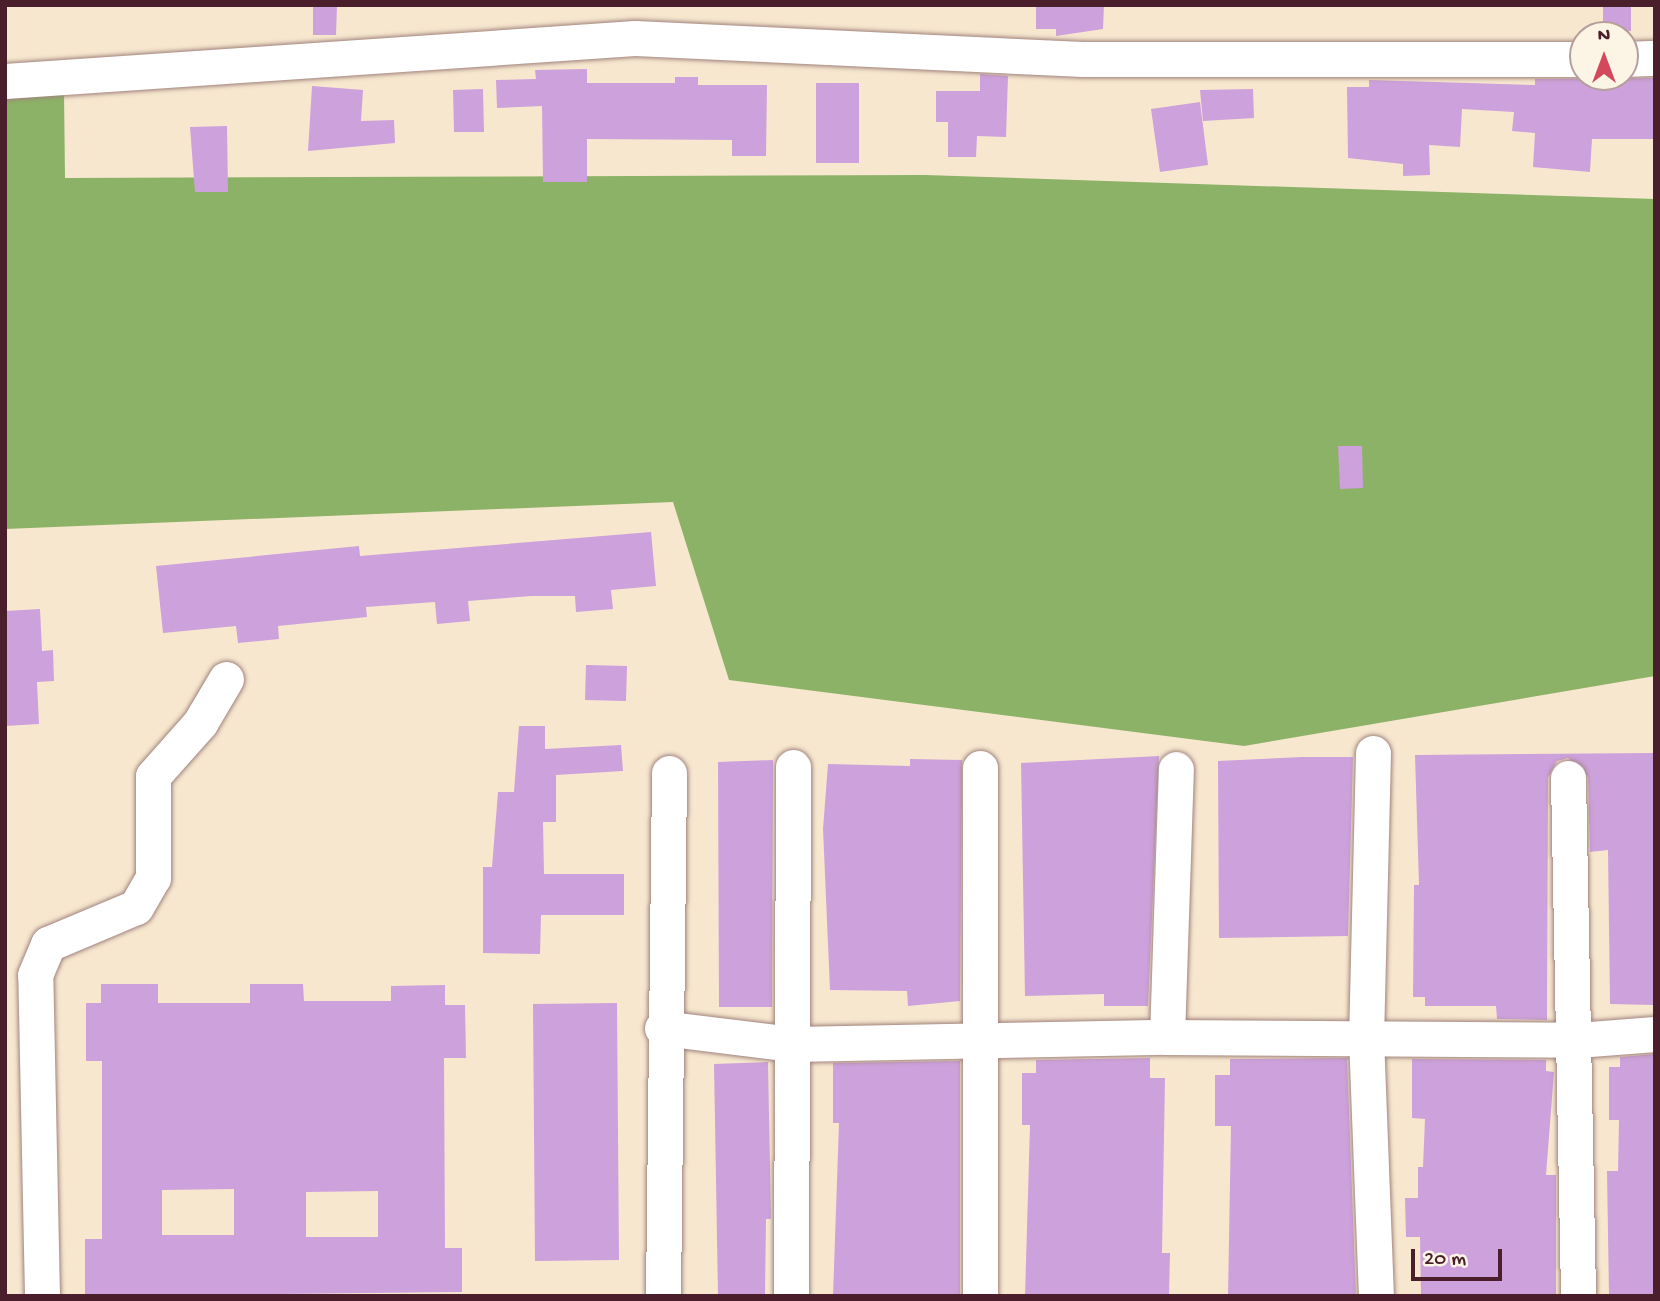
<!DOCTYPE html>
<style>
body{margin:0}
#map{position:relative;width:1660px;height:1301px;overflow:hidden;background:#f7e7cf;font-family:"Gochi Hand",sans-serif}
div>[style]{position:absolute}
.forest>*{inset:0;background:#8cb267}
.building>*{inset:0;background:#cda1dc}
.roads{filter:drop-shadow(0 0 2px #a0837d) drop-shadow(0 0 2px #a0837d)}
.minor>*{height:35px;margin:-17.5px;padding:0 17.5px;transform-origin:17.5px;border-radius:17.5px;background:#fff}
span{translate:-50% -50%;white-space:nowrap;text-align:center;line-height:1.15;-webkit-text-stroke:5px #fcf5e5;paint-order:stroke}
.frame{position:absolute;inset:0;border:7px solid #4a1f2b;pointer-events:none}
.north{position:absolute;left:1569px;top:21px;width:70px;height:70px;box-sizing:border-box;background:#fcf5e5;border:2px solid #b59f9b;border-radius:50%;rotate:0deg;font-size:19px;font-weight:700;line-height:28px;text-align:center;color:#4a1f2b}
.north::after{content:'';display:block;margin:auto;width:24px;height:32px;background:#d1495b;clip-path:polygon(50% 0,100% 100%,50% 72%,0 100%)}
.scale{position:absolute;left:1411px;top:1249px;width:91px;height:32px;box-sizing:border-box;border:4px solid #4a1f2b;border-top:0;padding-left:9px;font-size:21px;line-height:24px;white-space:nowrap;color:#4a1f2b;-webkit-text-stroke:5px #fcf5e5;paint-order:stroke}
</style>
<div id="map">
<div class="forest">
<div style="clip-path:polygon(64px 92px,65px 178px,925px 175px,1655px 199px,1655px 676px,1244px 746px,729px 680px,673px 502px,5px 529px,5px 99px)"></div>
</div>
<div class="building">
<div style="clip-path:polygon(313px 5px,337px 5px,336px 35px,313px 35px)"></div>
<div style="clip-path:polygon(1036px 5px,1104px 5px,1103px 29px,1056px 36px,1056px 29px,1036px 29px)"></div>
<div style="clip-path:polygon(1603px 5px,1631px 5px,1631px 31px,1603px 31px)"></div>
<div style="clip-path:polygon(587px 69px,587px 83px,675px 83px,675px 77px,698px 77px,698px 85px,767px 85px,766px 156px,732px 156px,732px 140px,587px 139px,587px 182px,543px 182px,542px 106px,497px 108px,496px 80px,536px 79px,535px 70px)"></div>
<div style="clip-path:polygon(980px 74px,1008px 76px,1006px 137px,977px 136px,976px 157px,948px 157px,948px 122px,936px 122px,936px 91px,980px 91px)"></div>
<div style="clip-path:polygon(1655px 78px,1655px 139px,1592px 139px,1590px 172px,1533px 167px,1535px 133px,1512px 131px,1514px 112px,1462px 109px,1460px 147px,1429px 145px,1430px 175px,1403px 176px,1403px 164px,1348px 158px,1347px 87px,1369px 87px,1369px 80px,1535px 85px,1535px 79px)"></div>
<div style="clip-path:polygon(816px 83px,859px 83px,859px 163px,816px 163px)"></div>
<div style="clip-path:polygon(312px 86px,363px 90px,361px 121px,394px 120px,395px 143px,308px 151px)"></div>
<div style="clip-path:polygon(483px 89px,484px 132px,454px 132px,453px 90px)"></div>
<div style="clip-path:polygon(1253px 89px,1254px 118px,1203px 121px,1200px 90px)"></div>
<div style="clip-path:polygon(1200px 102px,1208px 165px,1160px 172px,1151px 109px)"></div>
<div style="clip-path:polygon(227px 126px,228px 192px,195px 192px,190px 127px)"></div>
<div style="clip-path:polygon(1338px 446px,1362px 446px,1363px 488px,1340px 489px)"></div>
<div style="clip-path:polygon(651px 532px,656px 586px,611px 590px,613px 609px,576px 612px,575px 596px,531px 596px,468px 601px,470px 621px,437px 624px,435px 602px,366px 607px,367px 617px,278px 626px,279px 639px,238px 643px,236px 626px,163px 633px,156px 566px,359px 546px,360px 556px)"></div>
<div style="clip-path:polygon(40px 609px,42px 651px,53px 650px,54px 681px,37px 682px,39px 724px,5px 726px,5px 611px)"></div>
<div style="clip-path:polygon(586px 665px,627px 666px,626px 701px,585px 700px)"></div>
<div style="clip-path:polygon(519px 726px,545px 726px,545px 749px,621px 745px,623px 771px,556px 775px,556px 822px,543px 822px,544px 874px,624px 874px,624px 915px,541px 915px,540px 954px,483px 953px,483px 867px,492px 867px,498px 792px,514px 792px)"></div>
<div style="clip-path:polygon(1655px 753px,1655px 1005px,1610px 1004px,1608px 850px,1590px 852px,1588px 777px,1568px 758px,1557px 761px,1548px 778px,1547px 1020px,1497px 1019px,1496px 1006px,1425px 1006px,1425px 997px,1413px 997px,1414px 885px,1419px 885px,1415px 755px)"></div>
<div style="clip-path:polygon(1159px 756px,1148px 1006px,1104px 1006px,1104px 994px,1025px 996px,1021px 763px)"></div>
<div style="clip-path:polygon(1302px 757px,1353px 757px,1348px 936px,1219px 938px,1218px 761px)"></div>
<div style="clip-path:polygon(910px 759px,962px 760px,960px 1001px,908px 1006px,907px 991px,830px 990px,823px 829px,828px 764px,910px 766px)"></div>
<div style="clip-path:polygon(773px 760px,772px 1007px,719px 1007px,718px 762px)"></div>
<div style="clip-path:polygon(evenodd,101px 984px,158px 984px,158px 1003px,250px 1003px,250px 984px,303px 984px,304px 1001px,391px 1001px,391px 986px,445px 985px,445px 1005px,465px 1005px,466px 1058px,444px 1058px,445px 1248px,462px 1248px,462px 1292px,85px 1296px,85px 1239px,102px 1239px,102px 1061px,86px 1061px,86px 1003px,101px 1003px,101px 984px,234px 1189px,234px 1235px,162px 1235px,162px 1190px,234px 1189px,101px 984px,378px 1191px,378px 1237px,306px 1237px,306px 1192px,378px 1191px)"></div>
<div style="clip-path:polygon(617px 1003px,619px 1260px,535px 1261px,533px 1004px)"></div>
<div style="clip-path:polygon(1655px 1054px,1655px 1296px,1609px 1296px,1607px 1171px,1618px 1171px,1619px 1120px,1609px 1120px,1609px 1067px,1620px 1067px,1620px 1057px)"></div>
<div style="clip-path:polygon(1150px 1058px,1150px 1078px,1165px 1078px,1162px 1253px,1170px 1253px,1169px 1296px,1025px 1296px,1030px 1125px,1022px 1125px,1022px 1073px,1036px 1073px,1036px 1060px)"></div>
<div style="clip-path:polygon(1347px 1058px,1356px 1296px,1228px 1296px,1231px 1126px,1215px 1126px,1215px 1075px,1230px 1075px,1230px 1059px)"></div>
<div style="clip-path:polygon(1412px 1059px,1546px 1060px,1546px 1071px,1554px 1072px,1546px 1175px,1556px 1175px,1556px 1296px,1421px 1296px,1420px 1237px,1406px 1237px,1405px 1198px,1418px 1198px,1418px 1167px,1423px 1167px,1425px 1119px,1412px 1118px)"></div>
<div style="clip-path:polygon(960px 1061px,960px 1296px,833px 1296px,839px 1123px,833px 1123px,833px 1063px)"></div>
<div style="clip-path:polygon(768px 1062px,771px 1219px,766px 1219px,765px 1296px,718px 1296px,714px 1064px)"></div>
</div>
<div class="roads">
<div class="minor">
<div style="left:1625px;top:59px;width:30px;rotate:-2deg"></div>
<div style="left:5px;top:81px;width:631px;rotate:-3.9deg"></div>
<div style="left:635px;top:38px;width:448px;rotate:2.7deg"></div>
<div style="left:1083px;top:59px;width:500px"></div>
<div style="left:1373px;top:753px;width:284px;rotate:91.4deg"></div>
<div style="left:1366px;top:1037px;width:259px;rotate:87.8deg"></div>
<div style="left:980px;top:768px;width:528px;rotate:90deg"></div>
<div style="left:1568px;top:778px;width:518px;rotate:88.89deg"></div>
<div style="left:662px;top:1028px;width:132px;rotate:7deg"></div>
<div style="left:793px;top:1044px;width:374px;rotate:-1.1deg"></div>
<div style="left:1167px;top:1037px;width:410px;rotate:0.4deg"></div>
<div style="left:1577px;top:1040px;width:78px;rotate:-4.4deg"></div>
<div style="left:1167px;top:1037px;width:268px;rotate:-88.1deg"></div>
<div style="left:42px;top:1296px;width:321px;rotate:-91.2deg"></div>
<div style="left:35px;top:975px;width:34px;rotate:-67deg"></div>
<div style="left:48px;top:944px;width:95px;rotate:-22.8deg"></div>
<div style="left:136px;top:907px;width:34px;rotate:-60deg"></div>
<div style="left:153px;top:878px;width:102px;rotate:-90deg"></div>
<div style="left:153px;top:776px;width:71px;rotate:-48.4deg"></div>
<div style="left:200px;top:723px;width:51px;rotate:-59.4deg"></div>
<div style="left:663px;top:1296px;width:523px;rotate:-89.34deg"></div>
<div style="left:791px;top:1296px;width:529px;rotate:-89.78deg"></div>
</div>
</div>
<div class="frame"></div>
<div class="north">N</div>
<div class="scale">20 m</div>
</div>
